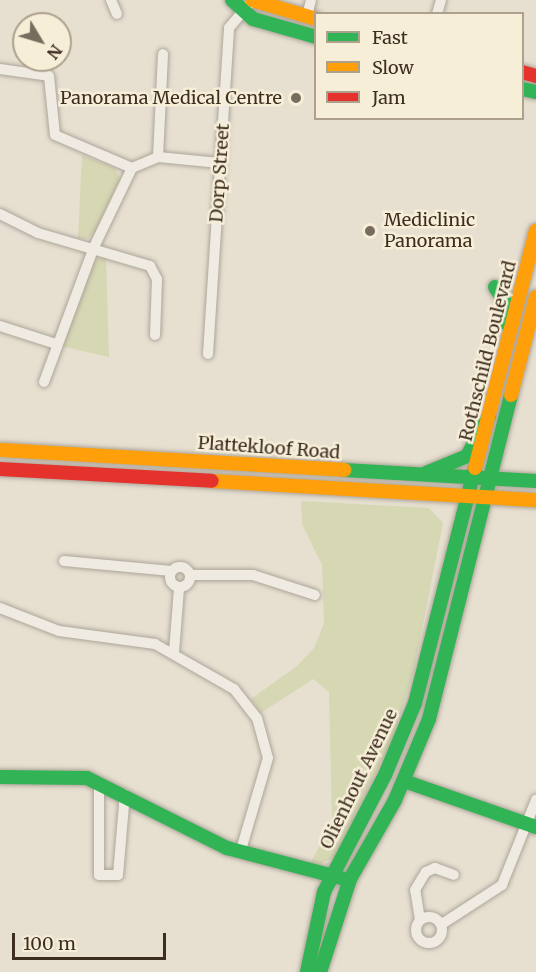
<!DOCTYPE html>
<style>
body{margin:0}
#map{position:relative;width:536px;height:972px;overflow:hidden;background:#e7e0d1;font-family:Merriweather,serif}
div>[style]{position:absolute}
.green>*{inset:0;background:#d6d7b3}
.roads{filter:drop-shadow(0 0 2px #ada599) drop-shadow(0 0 2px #ada599)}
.street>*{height:10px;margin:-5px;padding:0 5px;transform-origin:5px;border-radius:5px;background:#efebe3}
.street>.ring{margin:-5px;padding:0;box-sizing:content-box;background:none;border:10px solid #efebe3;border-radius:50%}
.fast>*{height:14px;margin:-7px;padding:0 7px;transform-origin:7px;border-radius:7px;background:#30b455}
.slow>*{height:14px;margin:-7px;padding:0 7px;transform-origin:7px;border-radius:7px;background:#ff9f0a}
.jam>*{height:14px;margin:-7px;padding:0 7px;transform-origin:7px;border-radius:7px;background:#e5322d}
.dots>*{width:16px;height:16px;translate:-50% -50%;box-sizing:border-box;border:3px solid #f7eed8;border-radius:50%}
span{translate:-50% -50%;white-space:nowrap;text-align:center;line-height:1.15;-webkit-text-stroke:5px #f7eed8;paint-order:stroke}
.poi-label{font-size:18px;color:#3d2e20}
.right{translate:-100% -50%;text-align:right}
.left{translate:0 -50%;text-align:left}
.street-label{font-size:18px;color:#3d2e20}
.legend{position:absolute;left:314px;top:12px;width:210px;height:108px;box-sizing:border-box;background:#f7eed8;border:2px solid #ada18e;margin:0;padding:8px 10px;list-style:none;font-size:18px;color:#3d2e20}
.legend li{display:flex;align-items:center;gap:12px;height:30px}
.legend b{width:30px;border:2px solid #ada18e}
.north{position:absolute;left:12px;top:12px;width:60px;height:60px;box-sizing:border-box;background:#f7eed8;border:2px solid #ada18e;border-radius:50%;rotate:128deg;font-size:16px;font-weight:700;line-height:24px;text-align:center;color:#3d2e20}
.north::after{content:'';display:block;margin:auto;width:21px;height:27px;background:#786c5e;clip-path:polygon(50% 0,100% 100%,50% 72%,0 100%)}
.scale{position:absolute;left:12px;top:933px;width:154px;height:27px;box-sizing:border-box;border:3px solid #3d2e20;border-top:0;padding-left:8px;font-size:18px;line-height:21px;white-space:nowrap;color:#3d2e20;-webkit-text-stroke:4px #f7eed8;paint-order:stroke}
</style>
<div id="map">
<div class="green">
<div style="clip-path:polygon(82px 155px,115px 168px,120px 179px,94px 235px,85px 239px,78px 238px)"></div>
<div style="clip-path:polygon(106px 256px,109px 357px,60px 346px,94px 261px)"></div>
<div style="clip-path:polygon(301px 501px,429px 508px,443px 523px,413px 674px,391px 743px,334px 858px,317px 865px,310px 864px,332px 822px,329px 692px,313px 679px,261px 713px,251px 699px,297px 666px,314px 648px,324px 623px,322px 565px,302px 524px)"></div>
</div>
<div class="roads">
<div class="street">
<div style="left:111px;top:0;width:15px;rotate:67deg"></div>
<div style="left:437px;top:14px;width:15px;rotate:-74deg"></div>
<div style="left:307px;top:16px;width:16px;rotate:-76deg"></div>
<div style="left:0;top:69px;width:49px;rotate:8.1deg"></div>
<div style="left:49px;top:76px;width:59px;rotate:84.2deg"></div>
<div style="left:55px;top:135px;width:84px;rotate:23.2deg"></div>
<div style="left:158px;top:157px;width:103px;rotate:-87.2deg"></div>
<div style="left:0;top:214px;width:42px;rotate:26.6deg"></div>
<div style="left:38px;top:233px;width:117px;rotate:16.4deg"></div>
<div style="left:150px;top:266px;width:15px;rotate:62deg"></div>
<div style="left:157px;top:279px;width:56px;rotate:92deg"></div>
<div style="left:0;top:326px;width:59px;rotate:17.8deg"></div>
<div style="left:208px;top:354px;width:327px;rotate:-86.3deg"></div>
<div style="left:229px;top:28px;width:30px;rotate:-50deg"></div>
<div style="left:44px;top:382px;width:144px;rotate:-69.7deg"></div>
<div style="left:94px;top:247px;width:88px;rotate:-64.3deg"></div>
<div style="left:132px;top:168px;width:28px;rotate:-23deg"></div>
<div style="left:158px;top:157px;width:62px;rotate:5.5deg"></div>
<div style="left:64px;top:561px;width:108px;rotate:5.3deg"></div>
<div class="ring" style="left:170px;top:567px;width:10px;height:10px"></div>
<div style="left:190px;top:575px;width:63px"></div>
<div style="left:253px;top:575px;width:65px;rotate:17.9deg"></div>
<div style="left:0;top:608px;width:63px;rotate:21.3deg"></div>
<div style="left:59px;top:631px;width:97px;rotate:7.7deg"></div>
<div style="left:155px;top:644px;width:91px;rotate:29.7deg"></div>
<div style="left:234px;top:689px;width:37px;rotate:52deg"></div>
<div style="left:257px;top:718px;width:41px;rotate:74.6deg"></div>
<div style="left:268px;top:758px;width:99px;rotate:106.4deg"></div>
<div style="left:174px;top:652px;width:64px;rotate:-85.5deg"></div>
<div style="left:99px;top:782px;width:93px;rotate:90deg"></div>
<div style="left:99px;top:875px;width:19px"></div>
<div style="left:118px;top:875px;width:81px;rotate:-85.1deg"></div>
<div class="ring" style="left:416px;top:917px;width:16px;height:16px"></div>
<div style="left:420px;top:920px;width:30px;rotate:-99deg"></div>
<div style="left:415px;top:890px;width:21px;rotate:-59deg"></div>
<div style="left:426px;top:872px;width:10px;rotate:-24deg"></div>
<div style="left:435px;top:868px;width:20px;rotate:20deg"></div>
<div style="left:442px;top:924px;width:72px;rotate:-33deg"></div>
<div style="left:502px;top:885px;width:92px;rotate:-68.2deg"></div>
</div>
<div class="fast">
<div style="left:232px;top:0;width:28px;rotate:42deg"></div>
<div style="left:253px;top:19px;width:66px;rotate:15.9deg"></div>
<div style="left:522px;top:89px;width:14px;rotate:12deg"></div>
<div style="left:495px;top:287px;width:22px;rotate:56deg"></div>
<div style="left:507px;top:305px;width:18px;rotate:96deg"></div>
<div style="left:344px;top:470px;width:192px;rotate:3.3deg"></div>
<div style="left:426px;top:473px;width:44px;rotate:-22.5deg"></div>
<div style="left:467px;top:456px;width:46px;rotate:-61.2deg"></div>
<div style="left:0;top:777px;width:87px;rotate:0.7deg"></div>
<div style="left:87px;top:778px;width:157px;rotate:26.6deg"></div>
<div style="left:227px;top:848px;width:118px;rotate:14.7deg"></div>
<div style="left:404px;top:781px;width:140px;rotate:19.2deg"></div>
<div style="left:307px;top:972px;width:82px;rotate:-78deg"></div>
<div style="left:324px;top:892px;width:132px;rotate:-62.5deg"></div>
<div style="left:385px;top:775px;width:78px;rotate:-67.4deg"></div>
<div style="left:415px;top:703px;width:243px;rotate:-75.7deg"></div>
<div style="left:320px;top:972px;width:98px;rotate:-72.1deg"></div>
<div style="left:350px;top:879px;width:91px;rotate:-60.3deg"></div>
<div style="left:395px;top:800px;width:88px;rotate:-67.2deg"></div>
<div style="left:429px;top:719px;width:334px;rotate:-75.8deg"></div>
</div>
<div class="slow">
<div style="left:252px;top:0;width:67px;rotate:16.5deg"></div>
<div style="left:511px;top:395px;width:101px;rotate:-75.7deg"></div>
<div style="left:0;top:450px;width:345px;rotate:3.3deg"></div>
<div style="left:475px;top:468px;width:245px;rotate:-75.6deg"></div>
<div style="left:212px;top:481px;width:325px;rotate:3.4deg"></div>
</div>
<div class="jam">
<div style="left:522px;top:72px;width:15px;rotate:16deg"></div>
<div style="left:0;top:469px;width:212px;rotate:3.2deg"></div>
</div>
</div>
<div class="dots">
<div style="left:296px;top:98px;background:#786c5e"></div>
<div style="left:370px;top:231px;background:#786c5e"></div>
</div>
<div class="poi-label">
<span class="right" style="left:282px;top:98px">Panorama Medical Centre</span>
<span class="left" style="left:384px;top:231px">Mediclinic<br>Panorama</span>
</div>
<div class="street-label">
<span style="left:220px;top:173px;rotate:-86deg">Dorp Street</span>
<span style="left:488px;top:351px;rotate:-76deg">Rothschild Boulevard</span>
<span style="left:269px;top:448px;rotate:4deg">Plattekloof Road</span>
<span style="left:359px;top:779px;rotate:-64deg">Olienhout Avenue</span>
</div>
<ul class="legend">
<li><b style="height:8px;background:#30b455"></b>Fast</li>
<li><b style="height:8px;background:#ff9f0a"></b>Slow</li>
<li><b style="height:8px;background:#e5322d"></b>Jam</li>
</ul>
<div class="north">N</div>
<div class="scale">100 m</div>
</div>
